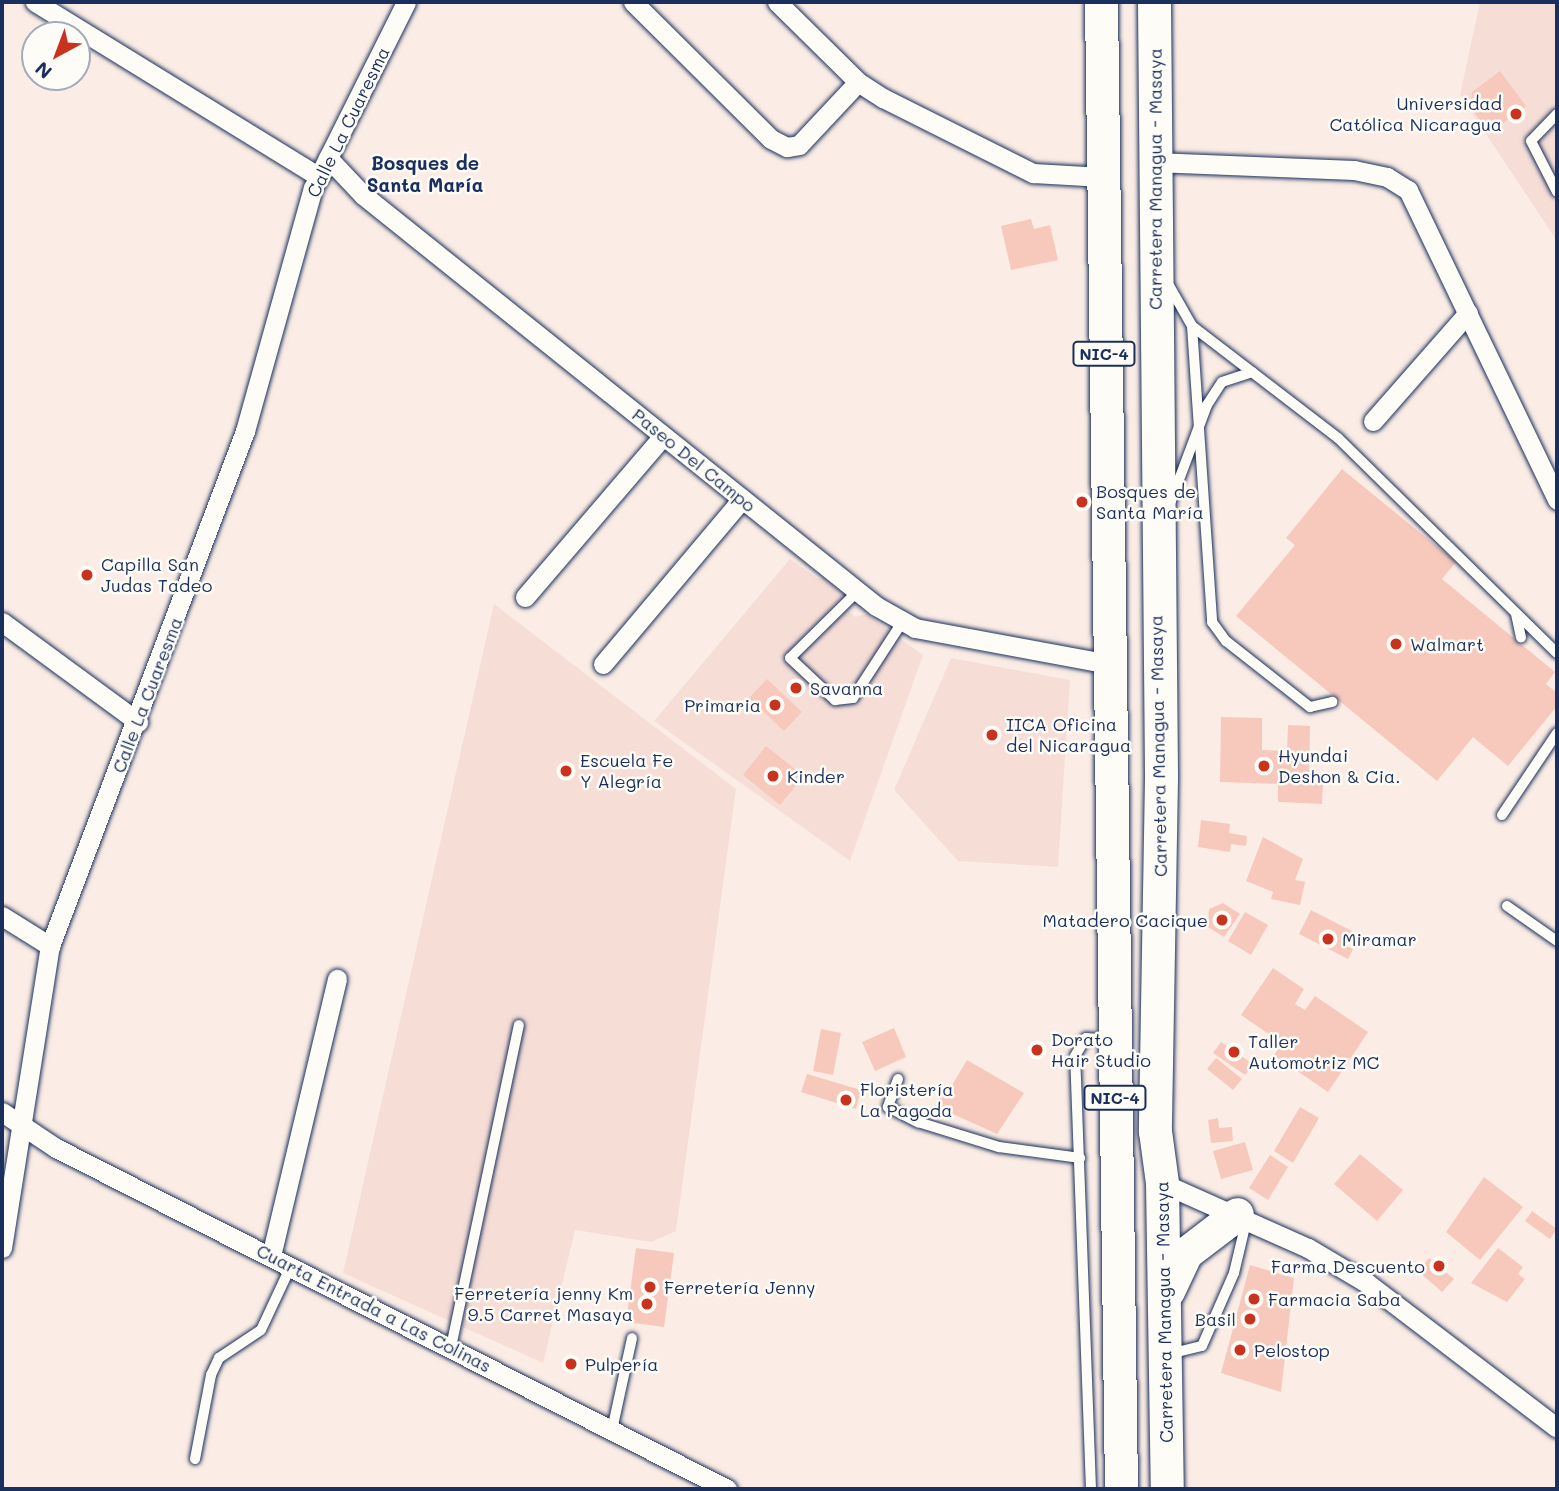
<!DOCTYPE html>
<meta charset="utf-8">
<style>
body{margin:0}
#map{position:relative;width:1559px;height:1491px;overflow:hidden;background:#fbede5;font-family:Mali,sans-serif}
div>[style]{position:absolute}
.built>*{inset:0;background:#f6ded7}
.building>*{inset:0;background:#f7c9bc}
.roads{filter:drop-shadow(0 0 2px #1b2f5e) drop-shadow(0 0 2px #1b2f5e)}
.service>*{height:10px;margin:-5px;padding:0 5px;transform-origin:5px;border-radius:5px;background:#fdfcf7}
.minor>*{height:19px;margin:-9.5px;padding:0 9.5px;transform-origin:9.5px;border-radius:9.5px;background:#fdfcf7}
.trunk>*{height:33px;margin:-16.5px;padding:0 16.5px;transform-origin:16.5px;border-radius:16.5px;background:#fdfcf7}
.dots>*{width:19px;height:19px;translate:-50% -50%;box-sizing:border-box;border:4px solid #fdfcf7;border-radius:50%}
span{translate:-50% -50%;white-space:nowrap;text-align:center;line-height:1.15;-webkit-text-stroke:5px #fdfcf7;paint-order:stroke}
.shield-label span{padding:2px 5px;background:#fdfcf7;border:2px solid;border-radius:5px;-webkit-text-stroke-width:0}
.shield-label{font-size:16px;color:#1b2f5e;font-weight:700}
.poi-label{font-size:18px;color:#1b2f5e}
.right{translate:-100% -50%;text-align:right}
.left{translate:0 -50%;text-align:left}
.street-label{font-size:18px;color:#1b2f5e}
.neighbourhood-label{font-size:19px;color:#1b2f5e;font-weight:700}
.frame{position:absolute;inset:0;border:4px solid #1b2f5e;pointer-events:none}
.north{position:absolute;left:21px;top:21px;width:70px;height:70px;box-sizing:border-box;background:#fdfcf7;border:2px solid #a3aaba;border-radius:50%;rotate:221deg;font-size:19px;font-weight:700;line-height:28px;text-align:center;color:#1b2f5e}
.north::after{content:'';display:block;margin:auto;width:24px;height:32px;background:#c8321e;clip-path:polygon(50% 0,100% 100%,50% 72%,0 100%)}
</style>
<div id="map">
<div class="built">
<div style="clip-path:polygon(1480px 2px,1557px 2px,1557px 241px,1460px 95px)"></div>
<div style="clip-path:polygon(790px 559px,818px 579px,825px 576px,847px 595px,846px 608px,855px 617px,866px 614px,923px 655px,850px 861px,654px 721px)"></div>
<div style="clip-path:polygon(494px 604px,736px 789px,676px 1231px,651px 1242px,575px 1230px,543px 1363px,343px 1273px)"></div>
<div style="clip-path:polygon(951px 658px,1070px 680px,1058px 867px,958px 861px,894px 790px)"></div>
</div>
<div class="building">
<div style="clip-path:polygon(1500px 71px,1526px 106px,1490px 133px,1470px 107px,1472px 92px)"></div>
<div style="clip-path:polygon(1031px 219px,1034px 229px,1050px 225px,1058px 260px,1011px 270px,1001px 226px)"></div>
<div style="clip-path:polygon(1342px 469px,1456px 562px,1442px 579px,1555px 672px,1546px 684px,1557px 693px,1557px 706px,1508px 766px,1473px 737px,1437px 781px,1236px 616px,1295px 545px,1286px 538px)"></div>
<div style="clip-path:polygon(767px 679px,802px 712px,784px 731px,749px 698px)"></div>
<div style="clip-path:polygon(1221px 717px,1262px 718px,1262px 750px,1287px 751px,1288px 725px,1310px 726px,1309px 782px,1323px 782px,1322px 804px,1278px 802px,1278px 784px,1220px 782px)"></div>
<div style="clip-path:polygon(766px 746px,804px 776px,780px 805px,743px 775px)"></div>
<div style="clip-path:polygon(1201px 820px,1230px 824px,1229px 833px,1247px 836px,1246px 846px,1231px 844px,1230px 852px,1198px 847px)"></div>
<div style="clip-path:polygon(1263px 837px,1303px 859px,1295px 880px,1305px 882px,1300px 905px,1271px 899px,1273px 892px,1246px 881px)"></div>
<div style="clip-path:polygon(1223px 903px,1240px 914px,1224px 937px,1208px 927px,1209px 909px)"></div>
<div style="clip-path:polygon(1311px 910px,1352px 931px,1344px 945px,1353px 949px,1348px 959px,1299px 934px)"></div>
<div style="clip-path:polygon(1245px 912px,1268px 925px,1251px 955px,1228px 941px)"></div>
<div style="clip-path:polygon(1273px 968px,1304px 989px,1295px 1004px,1305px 1010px,1315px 996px,1368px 1032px,1328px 1092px,1274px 1055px,1282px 1043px,1241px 1015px)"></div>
<div style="clip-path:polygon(894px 1028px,906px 1057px,875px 1071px,862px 1042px)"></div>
<div style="clip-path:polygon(821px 1029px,841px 1033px,833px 1075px,813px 1071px)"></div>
<div style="clip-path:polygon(1221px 1042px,1253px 1064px,1245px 1075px,1213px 1053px)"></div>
<div style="clip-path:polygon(1216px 1058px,1242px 1079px,1233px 1090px,1207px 1069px)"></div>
<div style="clip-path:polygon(967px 1060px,1024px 1093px,997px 1134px,935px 1106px,945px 1084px,951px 1087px)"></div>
<div style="clip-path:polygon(807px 1074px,861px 1090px,856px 1109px,801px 1092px)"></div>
<div style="clip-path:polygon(1300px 1107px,1319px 1118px,1293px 1163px,1274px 1151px)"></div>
<div style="clip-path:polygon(1218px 1118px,1219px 1128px,1232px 1127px,1233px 1141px,1211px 1143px,1208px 1120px)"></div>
<div style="clip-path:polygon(1245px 1142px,1253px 1170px,1221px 1179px,1213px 1151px)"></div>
<div style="clip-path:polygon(1360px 1154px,1403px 1190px,1377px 1221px,1334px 1184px)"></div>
<div style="clip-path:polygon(1270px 1155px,1288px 1167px,1268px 1200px,1249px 1188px)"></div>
<div style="clip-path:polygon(1484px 1177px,1523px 1207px,1480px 1260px,1446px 1232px)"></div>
<div style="clip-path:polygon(1532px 1211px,1557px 1229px,1550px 1239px,1525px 1221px)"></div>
<div style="clip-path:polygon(636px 1248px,674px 1253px,664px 1327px,626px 1322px)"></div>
<div style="clip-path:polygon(1498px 1248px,1523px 1267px,1518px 1274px,1525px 1279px,1507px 1302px,1471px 1283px)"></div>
<div style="clip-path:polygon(1429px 1258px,1454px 1279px,1442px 1292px,1418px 1271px)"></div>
<div style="clip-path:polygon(1250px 1265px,1294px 1278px,1281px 1392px,1221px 1373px)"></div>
</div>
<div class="roads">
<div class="service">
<div style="left:1557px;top:114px;width:37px;rotate:134deg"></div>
<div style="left:1531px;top:141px;width:57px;rotate:63deg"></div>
<div style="left:1167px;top:282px;width:51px;rotate:60.4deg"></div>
<div style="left:1192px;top:326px;width:184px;rotate:37.5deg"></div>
<div style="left:1338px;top:438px;width:307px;rotate:44.5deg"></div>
<div style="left:1192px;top:326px;width:297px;rotate:86.1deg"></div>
<div style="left:1212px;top:622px;width:24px;rotate:54deg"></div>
<div style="left:1226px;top:641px;width:107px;rotate:38.2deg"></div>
<div style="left:1310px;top:707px;width:23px;rotate:-13deg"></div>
<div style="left:1171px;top:501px;width:103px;rotate:-69.4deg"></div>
<div style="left:1207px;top:405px;width:27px;rotate:-57deg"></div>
<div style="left:1222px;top:382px;width:32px;rotate:-18deg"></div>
<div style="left:858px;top:591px;width:95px;rotate:135.4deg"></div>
<div style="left:790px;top:658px;width:62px;rotate:43deg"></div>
<div style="left:835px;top:700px;width:18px;rotate:-6deg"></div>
<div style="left:853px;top:698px;width:92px;rotate:-57deg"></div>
<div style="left:1516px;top:614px;width:24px;rotate:78deg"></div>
<div style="left:1502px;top:815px;width:99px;rotate:-56.1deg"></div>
<div style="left:1507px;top:906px;width:61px;rotate:35deg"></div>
<div style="left:898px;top:1079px;width:30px;rotate:110deg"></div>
<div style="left:888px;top:1107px;width:34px;rotate:27deg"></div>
<div style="left:918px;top:1122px;width:85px;rotate:17.2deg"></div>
<div style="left:999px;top:1147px;width:82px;rotate:7.7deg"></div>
<div style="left:451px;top:1347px;width:329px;rotate:-78.1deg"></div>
<div style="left:1169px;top:1354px;width:34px;rotate:-14deg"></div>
<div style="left:1202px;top:1346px;width:80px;rotate:-66.3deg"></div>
<div style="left:1234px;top:1273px;width:57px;rotate:-76.7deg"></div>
<div style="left:612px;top:1430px;width:94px;rotate:-77.7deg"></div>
<div style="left:195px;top:1459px;width:86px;rotate:-79.2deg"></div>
<div style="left:211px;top:1375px;width:19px;rotate:-65deg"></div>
<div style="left:219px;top:1358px;width:50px;rotate:-33.7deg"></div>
<div style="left:261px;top:1330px;width:71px;rotate:-64.9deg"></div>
<div style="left:1091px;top:1489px;width:433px;rotate:-92.1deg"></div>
<div style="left:1075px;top:1056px;width:21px;rotate:-59deg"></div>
<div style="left:1086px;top:1038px;width:24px;rotate:5deg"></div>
</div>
<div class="minor">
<div style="left:35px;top:2px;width:334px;rotate:31.6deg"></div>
<div style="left:633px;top:2px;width:194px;rotate:44.8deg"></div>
<div style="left:771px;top:139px;width:18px;rotate:27deg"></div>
<div style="left:787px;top:147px;width:12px;rotate:-9deg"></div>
<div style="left:799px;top:145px;width:86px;rotate:-46.9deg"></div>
<div style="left:777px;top:2px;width:114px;rotate:44.6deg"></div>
<div style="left:858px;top:82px;width:30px;rotate:33deg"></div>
<div style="left:883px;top:98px;width:168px;rotate:26.6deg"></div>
<div style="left:1033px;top:173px;width:70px;rotate:3.3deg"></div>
<div style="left:328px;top:158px;width:51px;rotate:46.6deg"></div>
<div style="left:363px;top:195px;width:657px;rotate:38.7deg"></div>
<div style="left:876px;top:606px;width:45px;rotate:29.4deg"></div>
<div style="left:915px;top:628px;width:197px;rotate:10.5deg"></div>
<div style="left:1154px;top:162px;width:200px;rotate:2.3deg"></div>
<div style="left:1354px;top:170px;width:34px;rotate:12deg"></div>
<div style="left:1387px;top:177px;width:25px;rotate:32deg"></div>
<div style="left:1408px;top:190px;width:344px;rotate:64.3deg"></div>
<div style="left:1373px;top:421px;width:144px;rotate:-48.7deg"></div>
<div style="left:525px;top:597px;width:212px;rotate:-49.4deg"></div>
<div style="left:2px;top:622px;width:169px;rotate:36.3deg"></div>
<div style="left:603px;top:664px;width:216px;rotate:-49.9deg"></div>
<div style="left:2px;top:916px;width:57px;rotate:32deg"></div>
<div style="left:2px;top:1112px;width:65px;rotate:33.7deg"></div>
<div style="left:56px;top:1148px;width:753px;rotate:26.94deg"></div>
<div style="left:1162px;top:1183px;width:160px;rotate:24deg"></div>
<div style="left:1308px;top:1248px;width:69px;rotate:30.7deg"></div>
<div style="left:1367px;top:1283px;width:239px;rotate:37.3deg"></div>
<div style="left:2px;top:1248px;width:306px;rotate:-81deg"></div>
<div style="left:50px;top:946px;width:551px;rotate:-69.26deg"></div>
<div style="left:245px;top:431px;width:252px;rotate:-74.4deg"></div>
<div style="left:313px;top:188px;width:208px;rotate:-63.4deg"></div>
<div style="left:271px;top:1256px;width:285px;rotate:-76.6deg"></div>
</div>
<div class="trunk">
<div style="left:1101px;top:2px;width:1487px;rotate:89.23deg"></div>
<div style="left:1154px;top:2px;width:776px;rotate:89.48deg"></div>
<div style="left:1161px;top:778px;width:353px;rotate:91deg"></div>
<div style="left:1155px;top:1131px;width:52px;rotate:82.3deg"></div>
<div style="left:1162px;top:1183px;width:306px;rotate:89.1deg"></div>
<div style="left:1168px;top:1291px;width:42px;rotate:-64.7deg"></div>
<div style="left:1186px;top:1253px;width:64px;rotate:-37.4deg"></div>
</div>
</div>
<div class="dots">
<div style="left:1516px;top:114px;background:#c8321e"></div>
<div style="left:1082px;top:502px;background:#c8321e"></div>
<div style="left:87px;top:575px;background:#c8321e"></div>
<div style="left:1396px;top:644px;background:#c8321e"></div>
<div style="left:796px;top:688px;background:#c8321e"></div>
<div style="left:775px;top:705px;background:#c8321e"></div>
<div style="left:992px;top:735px;background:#c8321e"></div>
<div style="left:1264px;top:766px;background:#c8321e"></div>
<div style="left:566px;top:771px;background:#c8321e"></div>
<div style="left:773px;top:776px;background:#c8321e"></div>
<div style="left:1222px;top:920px;background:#c8321e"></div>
<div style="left:1328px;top:939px;background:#c8321e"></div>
<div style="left:1037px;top:1050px;background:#c8321e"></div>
<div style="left:1234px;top:1052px;background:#c8321e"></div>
<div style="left:846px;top:1100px;background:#c8321e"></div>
<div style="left:1439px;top:1266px;background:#c8321e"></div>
<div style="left:650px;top:1287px;background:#c8321e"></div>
<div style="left:1254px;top:1299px;background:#c8321e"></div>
<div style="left:647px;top:1304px;background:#c8321e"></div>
<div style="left:1250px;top:1319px;background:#c8321e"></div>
<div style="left:1240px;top:1350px;background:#c8321e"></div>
<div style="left:571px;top:1364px;background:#c8321e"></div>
</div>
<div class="shield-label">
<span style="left:1104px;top:354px">NIC-4</span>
<span style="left:1115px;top:1098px">NIC-4</span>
</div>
<div class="poi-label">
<span class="right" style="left:1502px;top:114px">Universidad<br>Católica Nicaragua</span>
<span class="left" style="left:1096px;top:502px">Bosques de<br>Santa María</span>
<span class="left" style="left:101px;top:575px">Capilla San<br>Judas Tadeo</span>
<span class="left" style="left:1410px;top:644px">Walmart</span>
<span class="left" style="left:810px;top:688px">Savanna</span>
<span class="right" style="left:761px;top:705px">Primaria</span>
<span class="left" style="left:1006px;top:735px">IICA Oficina<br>del Nicaragua</span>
<span class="left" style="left:1278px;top:766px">Hyundai<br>Deshon &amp; Cia.</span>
<span class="left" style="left:580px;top:771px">Escuela Fe<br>Y Alegría</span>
<span class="left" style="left:787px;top:776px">Kinder</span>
<span class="right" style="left:1208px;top:920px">Matadero Cacique</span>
<span class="left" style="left:1342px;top:939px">Miramar</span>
<span class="left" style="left:1051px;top:1050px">Dorato<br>Hair Studio</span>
<span class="left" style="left:1248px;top:1052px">Taller<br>Automotriz MC</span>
<span class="left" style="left:860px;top:1100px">Floristería<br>La Pagoda</span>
<span class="right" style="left:1425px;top:1266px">Farma Descuento</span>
<span class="left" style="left:664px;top:1287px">Ferretería Jenny</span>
<span class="right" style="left:633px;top:1304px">Ferretería jenny Km<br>9.5 Carret Masaya</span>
<span class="left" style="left:1268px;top:1299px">Farmacia Saba</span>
<span class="right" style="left:1236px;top:1319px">Basil</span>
<span class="left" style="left:1254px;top:1350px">Pelostop</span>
<span class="left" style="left:585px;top:1364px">Pulpería</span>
</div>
<div class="street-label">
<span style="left:348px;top:122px;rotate:-64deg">Calle La Cuaresma</span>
<span style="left:1155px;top:179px;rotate:-90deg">Carretera Managua - Masaya</span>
<span style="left:694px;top:460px;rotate:39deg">Paseo Del Campo</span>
<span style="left:147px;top:695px;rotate:-69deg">Calle La Cuaresma</span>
<span style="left:1158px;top:746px;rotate:-91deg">Carretera Managua - Masaya</span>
<span style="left:374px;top:1308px;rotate:27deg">Cuarta Entrada a Las Colinas</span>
<span style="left:1164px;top:1312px;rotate:-91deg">Carretera Managua - Masaya</span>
</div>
<div class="neighbourhood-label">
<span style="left:425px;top:174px">Bosques de<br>Santa María</span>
</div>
<div class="frame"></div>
<div class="north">N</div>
</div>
